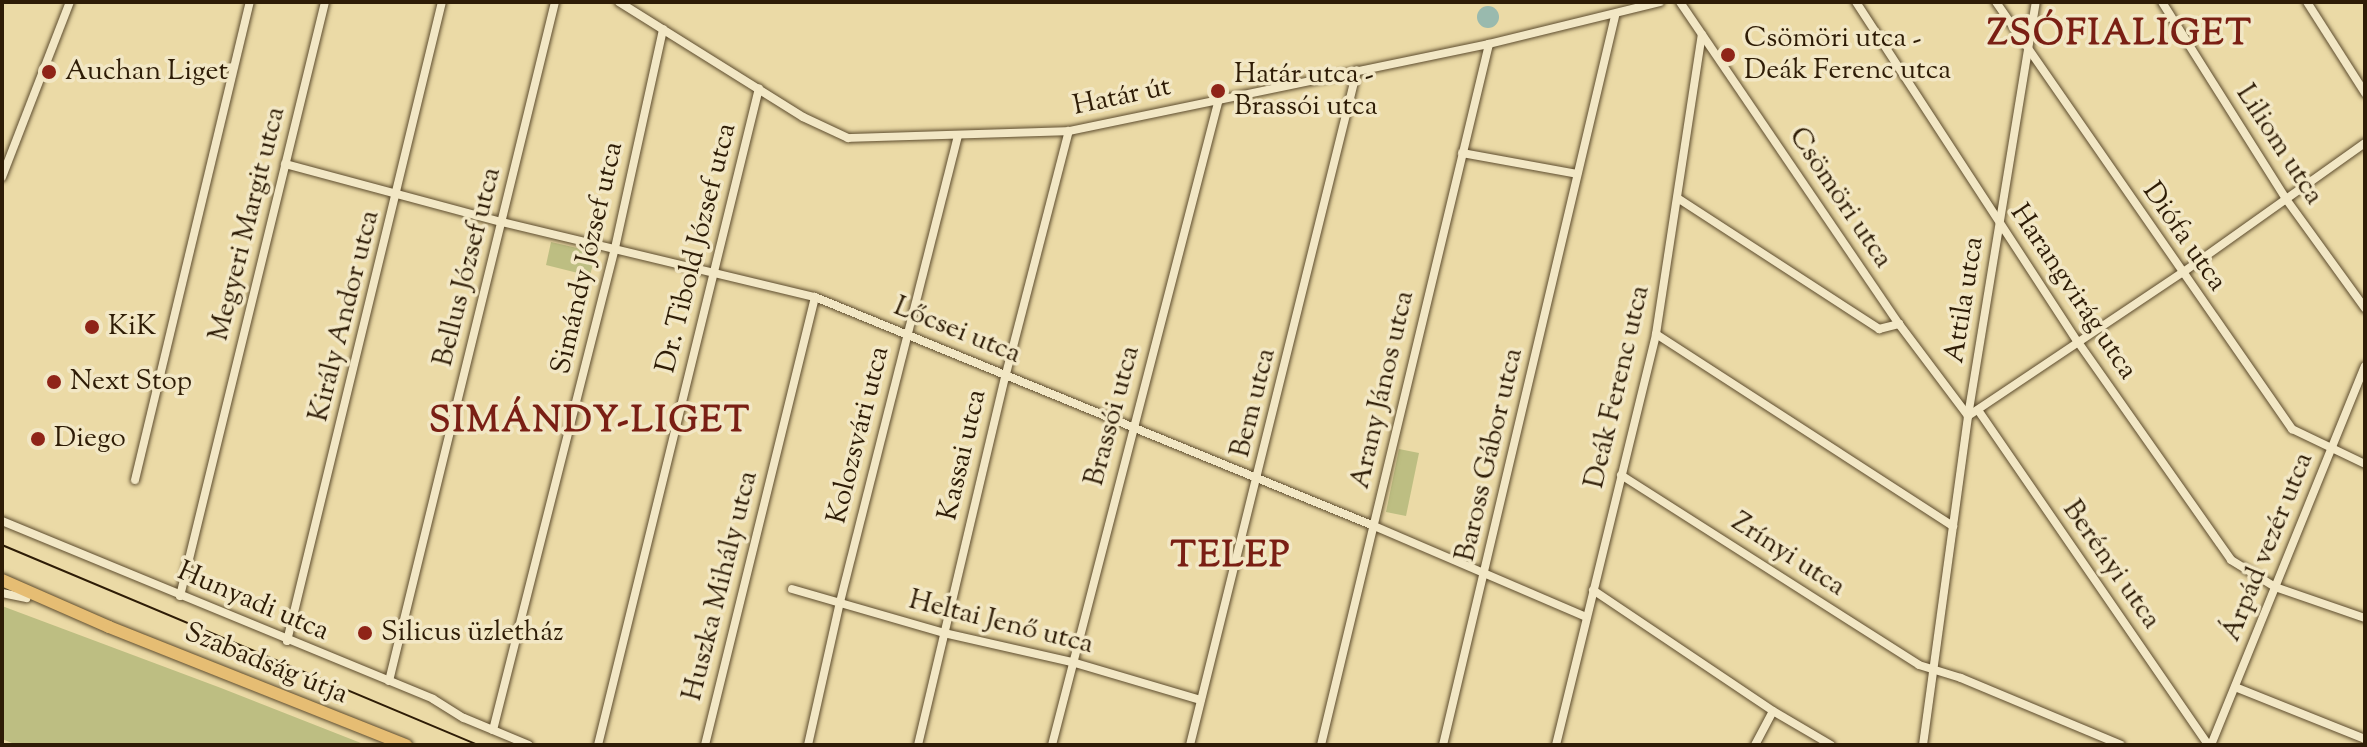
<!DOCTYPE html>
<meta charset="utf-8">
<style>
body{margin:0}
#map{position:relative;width:2367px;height:747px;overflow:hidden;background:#ebdaa6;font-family:"Sorts Mill Goudy",serif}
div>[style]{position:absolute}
.green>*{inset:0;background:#bdbe82}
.water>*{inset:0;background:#99baae}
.round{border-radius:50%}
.roads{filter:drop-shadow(0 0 2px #5d4c2e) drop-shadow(0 0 2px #5d4c2e)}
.minor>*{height:8px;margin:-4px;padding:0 4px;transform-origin:4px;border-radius:4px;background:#f2e7c5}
.primary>*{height:12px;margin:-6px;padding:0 6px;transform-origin:6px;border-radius:6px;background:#e6bd73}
.tram>*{height:2px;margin:-1px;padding:0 1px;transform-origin:1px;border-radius:1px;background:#2e1c06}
.dots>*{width:22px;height:22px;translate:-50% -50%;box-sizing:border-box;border:4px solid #f2e7c5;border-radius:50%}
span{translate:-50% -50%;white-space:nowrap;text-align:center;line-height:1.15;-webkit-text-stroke:7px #f2e7c5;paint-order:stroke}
.poi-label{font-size:28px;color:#2e1c06}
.left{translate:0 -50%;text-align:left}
.street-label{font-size:28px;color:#2e1c06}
.district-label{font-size:36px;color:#7a1f14;font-weight:700;letter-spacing:2px}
.frame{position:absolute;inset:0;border:4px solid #2e1c06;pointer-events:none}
</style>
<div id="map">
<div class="green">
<div style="clip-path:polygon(551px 242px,586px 250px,585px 256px,594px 259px,590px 276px,546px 265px)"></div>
<div style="clip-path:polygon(1399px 449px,1419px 453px,1406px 516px,1386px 512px)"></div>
<div style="clip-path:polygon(2px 606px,221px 688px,366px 745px,17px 745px,2px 739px)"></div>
</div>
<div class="water">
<div class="round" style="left:1477px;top:6px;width:22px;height:22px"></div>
</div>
<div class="roads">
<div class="minor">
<div style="left:619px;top:2px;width:217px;rotate:32deg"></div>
<div style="left:803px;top:117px;width:50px;rotate:25deg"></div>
<div style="left:848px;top:138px;width:221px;rotate:-1.8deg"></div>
<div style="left:1069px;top:131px;width:429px;rotate:-11.7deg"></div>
<div style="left:1489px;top:44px;width:176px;rotate:-13.8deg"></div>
<div style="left:1680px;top:2px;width:389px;rotate:55.8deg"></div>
<div style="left:1899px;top:324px;width:115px;rotate:53.1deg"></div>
<div style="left:1856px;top:2px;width:406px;rotate:56.9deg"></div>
<div style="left:2078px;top:342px;width:266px;rotate:54.9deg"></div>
<div style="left:2231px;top:560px;width:52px;rotate:31.5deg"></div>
<div style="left:2275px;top:587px;width:95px;rotate:19deg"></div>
<div style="left:1996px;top:2px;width:520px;rotate:55.27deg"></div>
<div style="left:2292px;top:429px;width:81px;rotate:25.6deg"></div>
<div style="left:2162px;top:2px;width:233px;rotate:57.8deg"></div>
<div style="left:2286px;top:199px;width:135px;rotate:54.1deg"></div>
<div style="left:2307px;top:2px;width:108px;rotate:57.5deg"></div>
<div style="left:1462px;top:153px;width:117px;rotate:10.3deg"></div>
<div style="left:285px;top:164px;width:225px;rotate:15deg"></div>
<div style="left:502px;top:222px;width:322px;rotate:13.5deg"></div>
<div style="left:815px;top:297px;width:604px;rotate:22.28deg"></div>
<div style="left:1374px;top:526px;width:231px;rotate:23.2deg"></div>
<div style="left:2px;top:177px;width:188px;rotate:-68.8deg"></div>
<div style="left:1679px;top:199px;width:239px;rotate:33deg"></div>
<div style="left:1879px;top:329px;width:21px;rotate:-14deg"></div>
<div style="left:1656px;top:334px;width:354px;rotate:32.9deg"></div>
<div style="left:1978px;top:410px;width:406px;rotate:55.5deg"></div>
<div style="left:1968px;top:416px;width:257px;rotate:-33.8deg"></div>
<div style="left:2182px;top:273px;width:224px;rotate:-35.4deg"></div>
<div style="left:1621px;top:475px;width:353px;rotate:32.5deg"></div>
<div style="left:1919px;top:665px;width:44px;rotate:17.2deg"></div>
<div style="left:1961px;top:678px;width:173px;rotate:22.7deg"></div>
<div style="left:135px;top:480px;width:492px;rotate:-76.5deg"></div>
<div style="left:2px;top:521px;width:466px;rotate:22.4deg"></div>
<div style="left:433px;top:699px;width:36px;rotate:32deg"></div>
<div style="left:464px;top:718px;width:70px;rotate:22.6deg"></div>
<div style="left:792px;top:589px;width:158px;rotate:16.1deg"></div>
<div style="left:944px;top:633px;width:131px;rotate:12.8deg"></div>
<div style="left:1072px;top:662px;width:134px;rotate:16.5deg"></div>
<div style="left:1593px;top:590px;width:217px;rotate:33.9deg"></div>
<div style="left:1773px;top:711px;width:67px;rotate:30.4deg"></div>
<div style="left:2px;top:593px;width:25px;rotate:12deg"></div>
<div style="left:180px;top:596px;width:611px;rotate:-76.28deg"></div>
<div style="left:287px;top:641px;width:658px;rotate:-76.37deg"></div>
<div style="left:389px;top:681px;width:699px;rotate:-76.26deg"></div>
<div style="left:2235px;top:687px;width:140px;rotate:21.8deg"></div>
<div style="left:493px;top:730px;width:497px;rotate:-75.8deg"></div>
<div style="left:615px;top:248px;width:224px;rotate:-77.6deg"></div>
<div style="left:598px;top:745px;width:676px;rotate:-76.23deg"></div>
<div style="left:705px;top:745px;width:461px;rotate:-76.2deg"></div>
<div style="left:808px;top:745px;width:147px;rotate:-77.4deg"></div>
<div style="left:840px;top:602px;width:480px;rotate:-75.8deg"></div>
<div style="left:918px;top:745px;width:381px;rotate:-76.7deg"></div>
<div style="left:1006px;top:374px;width:251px;rotate:-75.5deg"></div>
<div style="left:1052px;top:745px;width:667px;rotate:-75.51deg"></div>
<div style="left:1190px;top:745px;width:695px;rotate:-76.1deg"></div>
<div style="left:1321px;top:745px;width:721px;rotate:-76.52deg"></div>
<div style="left:1443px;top:745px;width:749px;rotate:-76.72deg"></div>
<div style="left:1556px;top:745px;width:423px;rotate:-76.3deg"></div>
<div style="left:1656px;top:334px;width:303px;rotate:-81.3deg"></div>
<div style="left:1755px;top:745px;width:38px;rotate:-62deg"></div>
<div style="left:1923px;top:745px;width:332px;rotate:-82.2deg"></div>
<div style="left:1968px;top:416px;width:420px;rotate:-80.7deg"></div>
<div style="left:2211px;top:745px;width:409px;rotate:-67.9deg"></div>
</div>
<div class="primary">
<div style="left:2px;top:580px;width:117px;rotate:23.7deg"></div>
<div style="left:109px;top:627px;width:320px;rotate:21.7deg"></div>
</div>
</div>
<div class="tram">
<div style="left:2px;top:545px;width:516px;rotate:22.79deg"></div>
</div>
<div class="dots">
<div style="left:1728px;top:55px;background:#8f2418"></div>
<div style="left:49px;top:72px;background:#8f2418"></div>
<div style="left:1218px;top:91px;background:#8f2418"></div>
<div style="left:92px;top:327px;background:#8f2418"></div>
<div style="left:54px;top:382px;background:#8f2418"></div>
<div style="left:38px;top:439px;background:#8f2418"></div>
<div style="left:365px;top:633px;background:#8f2418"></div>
</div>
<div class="poi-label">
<span class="left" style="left:1744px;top:55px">Csömöri utca -<br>Deák Ferenc utca</span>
<span class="left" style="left:65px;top:72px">Auchan Liget</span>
<span class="left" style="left:1234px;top:91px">Határ utca -<br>Brassói utca</span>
<span class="left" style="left:108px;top:327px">KiK</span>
<span class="left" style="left:70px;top:382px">Next Stop</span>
<span class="left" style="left:54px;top:439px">Diego</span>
<span class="left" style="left:381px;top:633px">Silicus üzletház</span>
</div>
<div class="street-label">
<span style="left:1122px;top:97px;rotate:-12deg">Határ út</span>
<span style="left:2279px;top:145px;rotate:57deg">Liliom utca</span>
<span style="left:1840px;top:198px;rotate:56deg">Csömöri utca</span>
<span style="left:248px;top:224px;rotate:-76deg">Megyeri Margit utca</span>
<span style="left:2184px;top:237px;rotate:55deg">Diófa utca</span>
<span style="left:697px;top:248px;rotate:-76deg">Dr. Tibold József utca</span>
<span style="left:588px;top:258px;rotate:-77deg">Simándy József utca</span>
<span style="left:468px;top:267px;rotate:-76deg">Bellus József utca</span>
<span style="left:2073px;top:292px;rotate:56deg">Harangvirág utca</span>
<span style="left:1965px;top:300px;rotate:-81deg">Attila utca</span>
<span style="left:345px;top:316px;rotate:-76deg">Király Andor utca</span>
<span style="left:957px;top:331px;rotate:22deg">Lőcsei utca</span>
<span style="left:1618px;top:387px;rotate:-77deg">Deák Ferenc utca</span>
<span style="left:1383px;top:390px;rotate:-77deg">Arany János utca</span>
<span style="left:1254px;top:403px;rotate:-76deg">Bem utca</span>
<span style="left:1113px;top:416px;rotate:-75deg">Brassói utca</span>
<span style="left:859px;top:435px;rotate:-76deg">Kolozsvári utca</span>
<span style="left:963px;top:455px;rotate:-77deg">Kassai utca</span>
<span style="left:1490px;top:455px;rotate:-77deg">Baross Gábor utca</span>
<span style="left:2268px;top:547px;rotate:-68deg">Árpád vezér utca</span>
<span style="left:1788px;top:555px;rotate:33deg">Zrínyi utca</span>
<span style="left:2111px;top:565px;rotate:55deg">Berényi utca</span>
<span style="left:721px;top:586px;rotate:-76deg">Huszka Mihály utca</span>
<span style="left:253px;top:602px;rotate:23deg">Hunyadi utca</span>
<span style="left:1001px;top:623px;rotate:14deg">Heltai Jenő utca</span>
<span style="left:266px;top:664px;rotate:22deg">Szabadság útja</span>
</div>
<div class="district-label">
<span style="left:2120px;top:36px">ZSÓFIALIGET</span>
<span style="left:590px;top:423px">SIMÁNDY-LIGET</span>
<span style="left:1231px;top:558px">TELEP</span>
</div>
<div class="frame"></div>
</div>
